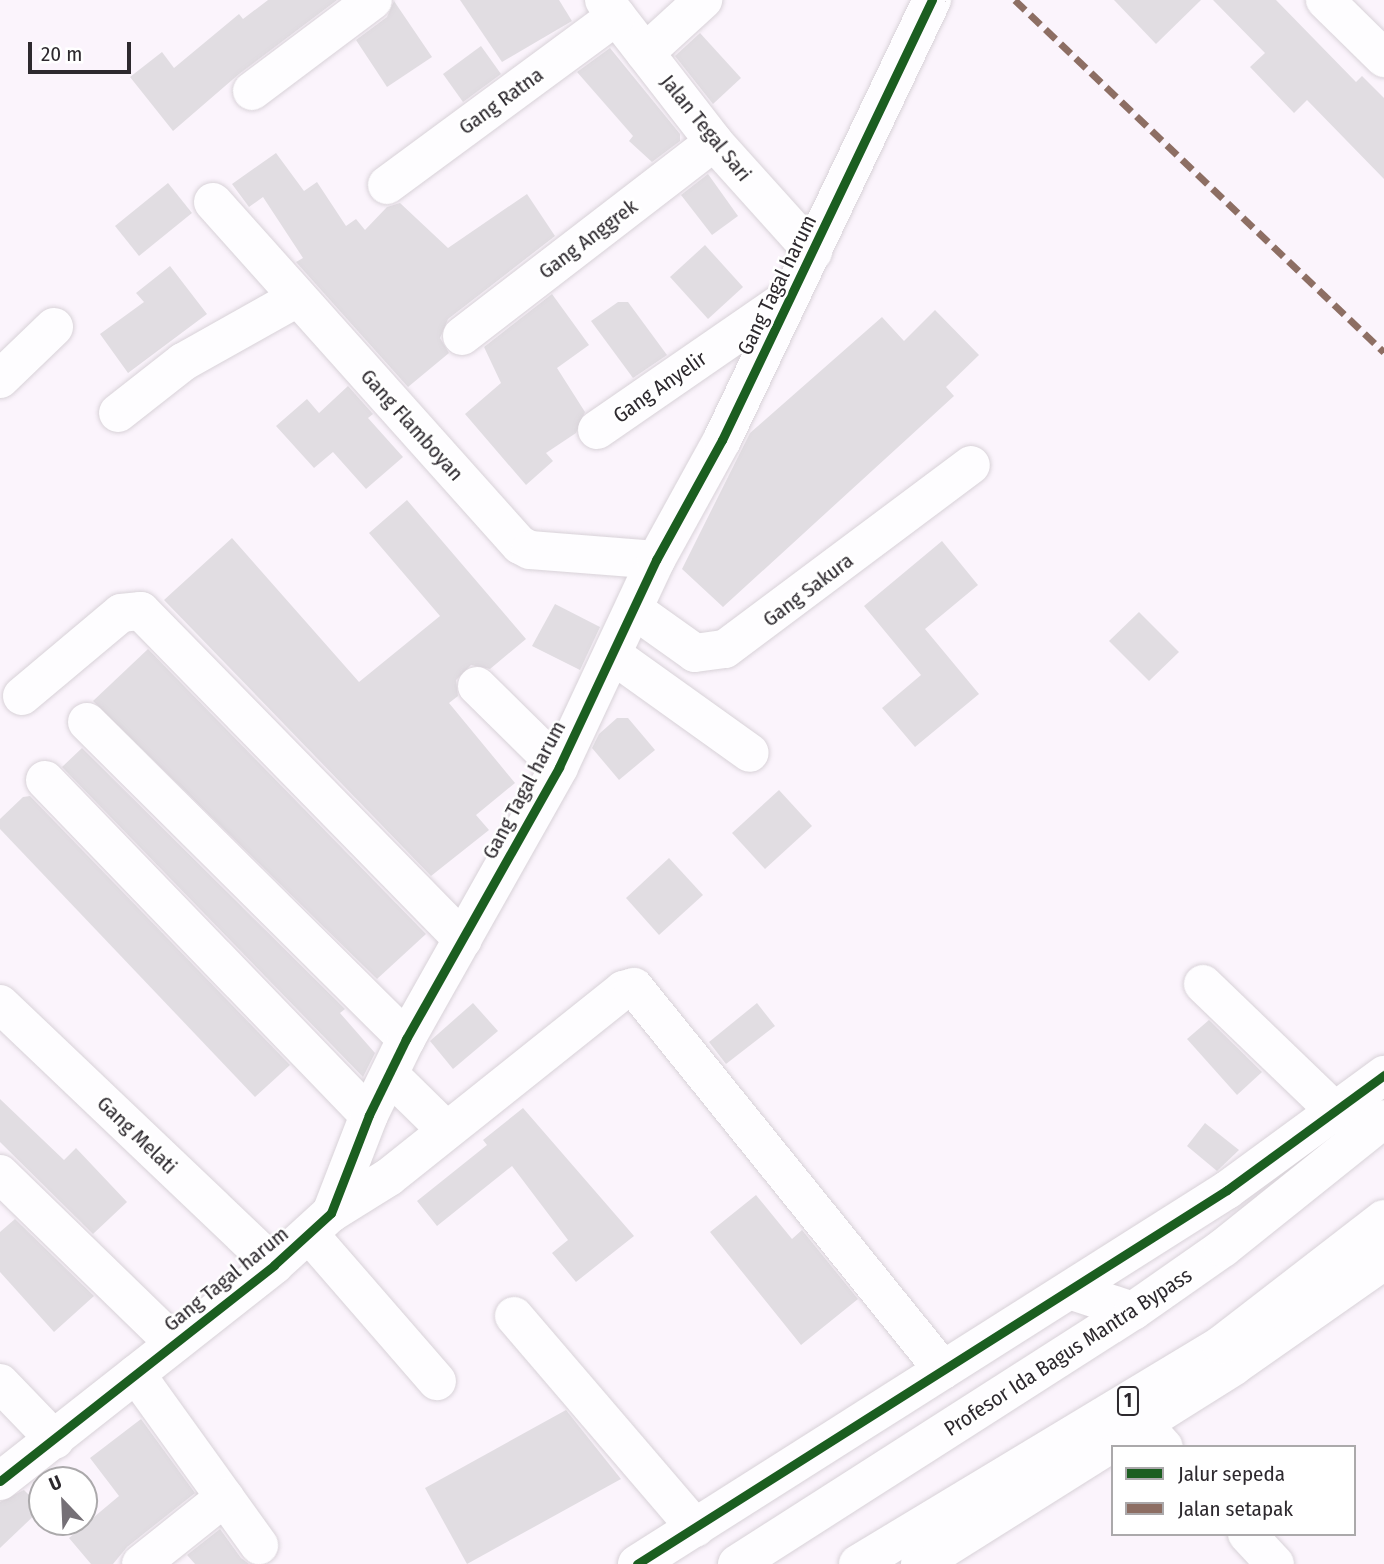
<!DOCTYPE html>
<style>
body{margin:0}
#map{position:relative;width:1384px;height:1564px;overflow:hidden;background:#fbf4fc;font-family:"Fira Sans Condensed",sans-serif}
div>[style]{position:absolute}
.building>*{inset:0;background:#e1dde2}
.roads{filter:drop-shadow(0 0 2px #d8d2d8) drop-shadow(0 0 2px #d8d2d8)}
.minor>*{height:38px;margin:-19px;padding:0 19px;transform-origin:19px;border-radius:19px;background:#fefdff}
.highway>*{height:38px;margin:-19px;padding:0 19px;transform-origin:19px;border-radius:19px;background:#fefdff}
.quiet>*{height:7px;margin-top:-3.5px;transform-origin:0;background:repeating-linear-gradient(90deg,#8d6e63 0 14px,transparent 0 21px)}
.cycleway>*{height:9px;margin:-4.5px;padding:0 4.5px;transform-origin:4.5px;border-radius:4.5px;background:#1b5e20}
span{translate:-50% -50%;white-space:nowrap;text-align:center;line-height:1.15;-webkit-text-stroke:5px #fff;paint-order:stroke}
.shield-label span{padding:2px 5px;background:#fff;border:2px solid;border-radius:5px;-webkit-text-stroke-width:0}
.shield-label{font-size:19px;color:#2d292e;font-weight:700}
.street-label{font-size:21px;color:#2d292e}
.legend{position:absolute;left:1111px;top:1445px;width:245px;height:91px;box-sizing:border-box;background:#fff;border:2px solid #aba9ab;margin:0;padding:9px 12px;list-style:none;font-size:21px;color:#2d292e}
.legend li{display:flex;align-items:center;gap:14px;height:35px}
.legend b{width:35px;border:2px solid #aba9ab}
.north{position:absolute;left:28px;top:1466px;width:70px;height:70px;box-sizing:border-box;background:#fff;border:2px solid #aba9ab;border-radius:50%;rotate:337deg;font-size:19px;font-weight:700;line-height:28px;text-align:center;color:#2d292e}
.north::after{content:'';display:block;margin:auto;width:24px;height:32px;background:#757076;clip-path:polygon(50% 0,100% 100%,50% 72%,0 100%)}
.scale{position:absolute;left:28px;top:42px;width:103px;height:32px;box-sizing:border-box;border:4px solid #2d292e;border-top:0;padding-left:9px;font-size:21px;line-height:24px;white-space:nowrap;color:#2d292e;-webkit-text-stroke:5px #fff;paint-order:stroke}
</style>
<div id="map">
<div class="building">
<div style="clip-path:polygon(268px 0,337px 0,239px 74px,173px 131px,130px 77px,162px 52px,174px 68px,239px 14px,243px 19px)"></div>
<div style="clip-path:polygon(460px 0,559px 0,572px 21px,502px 62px)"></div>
<div style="clip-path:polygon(1114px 0,1201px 0,1156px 44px)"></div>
<div style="clip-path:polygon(1213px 0,1276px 0,1356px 82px,1362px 76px,1384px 98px,1384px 179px,1307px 100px,1294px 113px,1250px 67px,1265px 53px)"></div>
<div style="clip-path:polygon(394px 1px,432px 57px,387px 87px,356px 40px,387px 17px)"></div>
<div style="clip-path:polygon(700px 33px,741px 78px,713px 104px,675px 56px)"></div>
<div style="clip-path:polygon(481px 46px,501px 74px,463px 102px,443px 74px)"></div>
<div style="clip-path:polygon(610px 48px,680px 134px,680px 141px,652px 162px,629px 141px,633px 136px,577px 72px)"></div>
<div style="clip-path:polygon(276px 153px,304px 191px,317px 182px,346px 226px,356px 219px,365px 230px,387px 207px,400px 203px,448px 248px,527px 194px,555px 236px,448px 319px,440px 338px,449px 353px,408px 387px,296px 262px,303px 258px,263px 197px,249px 207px,232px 184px)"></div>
<div style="clip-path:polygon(708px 174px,738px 216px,712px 235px,681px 195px)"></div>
<div style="clip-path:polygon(168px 183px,192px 213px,139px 256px,115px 226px)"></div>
<div style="clip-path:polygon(705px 245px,743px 287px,708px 319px,670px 277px)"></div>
<div style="clip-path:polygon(170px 266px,207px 314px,128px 373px,100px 334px,144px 302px,136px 293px)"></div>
<div style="clip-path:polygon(552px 294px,589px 345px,557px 368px,585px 412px,576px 433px,546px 453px,553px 461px,526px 485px,465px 414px,501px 383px,484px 347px)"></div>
<div style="clip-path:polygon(618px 302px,628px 302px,667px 355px,633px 378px,591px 321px)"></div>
<div style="clip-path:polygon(935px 310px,979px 355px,946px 387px,954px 396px,723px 607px,682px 569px,750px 433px,882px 317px,904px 341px)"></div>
<div style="clip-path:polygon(348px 386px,373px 414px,368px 418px,403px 457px,366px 489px,333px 452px,314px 468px,276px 426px,307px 399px,319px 413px)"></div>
<div style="clip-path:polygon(407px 500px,526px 639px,490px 669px,471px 665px,456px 680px,458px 696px,449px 703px,515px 783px,476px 815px,489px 830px,431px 876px,164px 600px,232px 538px,359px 682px,440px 616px,369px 533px)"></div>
<div style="clip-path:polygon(942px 541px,978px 585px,925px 629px,979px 694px,915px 747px,882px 708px,921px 675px,864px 606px)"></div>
<div style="clip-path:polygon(555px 604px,600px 627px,580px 670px,532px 646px)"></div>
<div style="clip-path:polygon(1139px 612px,1179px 652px,1149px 681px,1109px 641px)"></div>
<div style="clip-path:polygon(148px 649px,426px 934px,377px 979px,93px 701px)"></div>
<div style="clip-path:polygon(617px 718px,628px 718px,655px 750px,619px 780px,592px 748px,599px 734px)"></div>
<div style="clip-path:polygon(82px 748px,345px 1009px,340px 1013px,375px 1053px,363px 1077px,62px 767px)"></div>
<div style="clip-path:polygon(779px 790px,812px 826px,765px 869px,732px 833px)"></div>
<div style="clip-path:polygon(30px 796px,290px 1065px,255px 1097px,0 829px,0 819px,23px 797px)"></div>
<div style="clip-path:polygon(669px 858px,703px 895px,659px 935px,626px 898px)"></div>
<div style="clip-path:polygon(473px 1003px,498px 1031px,453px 1069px,430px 1041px)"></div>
<div style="clip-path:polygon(757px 1003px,775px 1026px,726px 1064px,709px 1042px)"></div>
<div style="clip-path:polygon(1209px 1020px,1262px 1072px,1237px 1095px,1187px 1039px)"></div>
<div style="clip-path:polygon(0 1099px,64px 1160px,76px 1148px,127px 1202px,93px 1234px,0 1142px)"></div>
<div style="clip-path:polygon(523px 1108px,634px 1236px,576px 1282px,552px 1253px,568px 1240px,512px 1166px,437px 1226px,417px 1201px,487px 1145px,483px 1140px)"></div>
<div style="clip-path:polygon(1205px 1123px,1239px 1150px,1217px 1171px,1187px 1146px)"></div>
<div style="clip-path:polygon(756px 1195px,792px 1239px,802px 1230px,858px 1299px,801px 1345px,710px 1232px)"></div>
<div style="clip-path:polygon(15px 1219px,94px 1296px,54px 1332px,0 1272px,0 1232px)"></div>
<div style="clip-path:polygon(566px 1410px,621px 1479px,467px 1564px,425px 1488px)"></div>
<div style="clip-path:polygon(141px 1419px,195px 1493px,127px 1547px,113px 1564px,91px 1564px,69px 1538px,119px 1496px,90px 1458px)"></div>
<div style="clip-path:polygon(24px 1490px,42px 1508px,0 1548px,0 1502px)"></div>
<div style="clip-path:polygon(220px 1529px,241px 1558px,249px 1564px,195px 1564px,187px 1555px)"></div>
</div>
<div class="roads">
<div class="minor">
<div style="left:604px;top:0;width:180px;rotate:52.2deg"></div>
<div style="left:714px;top:142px;width:148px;rotate:48deg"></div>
<div style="left:1325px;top:0;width:83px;rotate:44.5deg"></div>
<div style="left:645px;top:53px;width:79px;rotate:-42.4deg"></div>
<div style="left:252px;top:91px;width:151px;rotate:-36.9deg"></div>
<div style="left:387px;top:185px;width:285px;rotate:-36.4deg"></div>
<div style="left:213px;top:202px;width:460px;rotate:48.2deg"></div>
<div style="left:520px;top:545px;width:11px;rotate:27deg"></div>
<div style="left:530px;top:550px;width:126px;rotate:4.5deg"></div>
<div style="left:462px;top:336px;width:318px;rotate:-37.6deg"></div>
<div style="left:0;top:379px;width:75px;rotate:-43.9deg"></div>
<div style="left:118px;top:413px;width:83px;rotate:-38.1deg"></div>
<div style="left:183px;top:362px;width:131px;rotate:-29.3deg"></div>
<div style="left:597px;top:430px;width:232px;rotate:-34.6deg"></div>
<div style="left:636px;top:611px;width:72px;rotate:35.4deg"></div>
<div style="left:695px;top:653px;width:30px;rotate:-8deg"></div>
<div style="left:725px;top:649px;width:307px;rotate:-36.8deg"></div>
<div style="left:613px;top:655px;width:168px;rotate:35.6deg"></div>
<div style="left:477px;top:686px;width:115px;rotate:44.6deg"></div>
<div style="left:22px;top:696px;width:129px;rotate:-40deg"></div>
<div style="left:121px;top:613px;width:20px;rotate:-6deg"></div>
<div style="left:141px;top:611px;width:460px;rotate:45.6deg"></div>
<div style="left:87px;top:722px;width:450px;rotate:44.8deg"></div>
<div style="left:45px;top:780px;width:466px;rotate:46deg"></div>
<div style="left:1203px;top:984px;width:183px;rotate:43.9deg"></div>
<div style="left:0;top:1004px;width:378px;rotate:43.6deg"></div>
<div style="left:390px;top:1075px;width:77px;rotate:44.5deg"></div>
<div style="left:0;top:1174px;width:243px;rotate:44.2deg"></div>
<div style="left:331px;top:1213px;width:68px;rotate:-31.8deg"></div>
<div style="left:389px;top:1177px;width:300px;rotate:-38.6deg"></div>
<div style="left:623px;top:990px;width:11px;rotate:-15deg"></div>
<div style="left:634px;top:987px;width:492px;rotate:51.1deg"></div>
<div style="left:309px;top:1234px;width:195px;rotate:49deg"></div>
<div style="left:514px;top:1316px;width:279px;rotate:49.4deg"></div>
<div style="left:136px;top:1374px;width:211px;rotate:54.3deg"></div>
<div style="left:0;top:1383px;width:79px;rotate:46deg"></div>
<div style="left:1143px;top:1424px;width:31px;rotate:48deg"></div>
<div style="left:0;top:1481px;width:349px;rotate:-38.2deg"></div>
<div style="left:274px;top:1265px;width:77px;rotate:-42.4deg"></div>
<div style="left:331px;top:1213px;width:105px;rotate:-68.8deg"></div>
<div style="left:369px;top:1115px;width:85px;rotate:-64deg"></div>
<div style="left:406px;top:1039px;width:312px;rotate:-60.6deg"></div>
<div style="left:559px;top:767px;width:229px;rotate:-64.9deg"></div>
<div style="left:656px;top:560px;width:137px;rotate:-61.2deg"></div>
<div style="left:722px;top:440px;width:488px;rotate:-64.5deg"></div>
<div style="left:1247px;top:1534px;width:41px;rotate:47deg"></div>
<div style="left:141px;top:1564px;width:107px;rotate:-38.6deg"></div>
<div style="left:637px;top:1564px;width:699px;rotate:-32.37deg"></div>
<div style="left:1227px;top:1190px;width:195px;rotate:-36.2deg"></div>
<div style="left:920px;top:1564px;width:371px;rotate:-32.2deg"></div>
<div style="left:1234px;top:1366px;width:183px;rotate:-35deg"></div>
</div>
<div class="highway">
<div style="left:1072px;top:1291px;width:64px;rotate:18.2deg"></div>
<div style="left:737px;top:1564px;width:470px;rotate:-32.6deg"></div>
<div style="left:1133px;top:1311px;width:110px;rotate:-35deg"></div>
<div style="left:1223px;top:1248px;width:206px;rotate:-38.7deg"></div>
<div style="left:858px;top:1564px;width:424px;rotate:-31.1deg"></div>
<div style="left:1221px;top:1345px;width:206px;rotate:-37.7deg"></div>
</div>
</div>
<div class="quiet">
<div style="left:1015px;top:0;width:510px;rotate:43.65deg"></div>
</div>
<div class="cycleway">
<div style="left:0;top:1481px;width:349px;rotate:-38.2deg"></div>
<div style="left:274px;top:1265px;width:77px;rotate:-42.4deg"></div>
<div style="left:331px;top:1213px;width:105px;rotate:-68.8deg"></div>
<div style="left:369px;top:1115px;width:85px;rotate:-64deg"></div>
<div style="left:406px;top:1039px;width:312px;rotate:-60.6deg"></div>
<div style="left:559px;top:767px;width:229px;rotate:-64.9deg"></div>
<div style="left:656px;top:560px;width:137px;rotate:-61.2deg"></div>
<div style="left:722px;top:440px;width:488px;rotate:-64.5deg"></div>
<div style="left:637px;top:1564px;width:699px;rotate:-32.37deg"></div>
<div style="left:1227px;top:1190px;width:195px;rotate:-36.2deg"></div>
</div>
<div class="shield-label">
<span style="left:1128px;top:1401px">1</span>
</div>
<div class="street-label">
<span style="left:501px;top:101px;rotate:-36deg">Gang Ratna</span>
<span style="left:706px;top:128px;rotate:51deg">Jalan Tegal Sari</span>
<span style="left:588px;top:239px;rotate:-37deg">Gang Anggrek</span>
<span style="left:777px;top:285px;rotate:-64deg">Gang Tagal harum</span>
<span style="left:660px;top:387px;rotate:-35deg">Gang Anyelir</span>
<span style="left:412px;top:425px;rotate:48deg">Gang Flamboyan</span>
<span style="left:808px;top:590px;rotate:-37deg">Gang Sakura</span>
<span style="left:524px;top:790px;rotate:-62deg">Gang Tagal harum</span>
<span style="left:137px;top:1135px;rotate:44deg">Gang Melati</span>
<span style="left:226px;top:1279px;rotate:-39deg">Gang Tagal harum</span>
<span style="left:1068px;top:1352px;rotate:-33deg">Profesor Ida Bagus Mantra Bypass</span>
</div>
<ul class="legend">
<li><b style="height:9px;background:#1b5e20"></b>Jalur sepeda</li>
<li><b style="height:9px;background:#8d6e63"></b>Jalan setapak</li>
</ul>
<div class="north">U</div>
<div class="scale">20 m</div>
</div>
